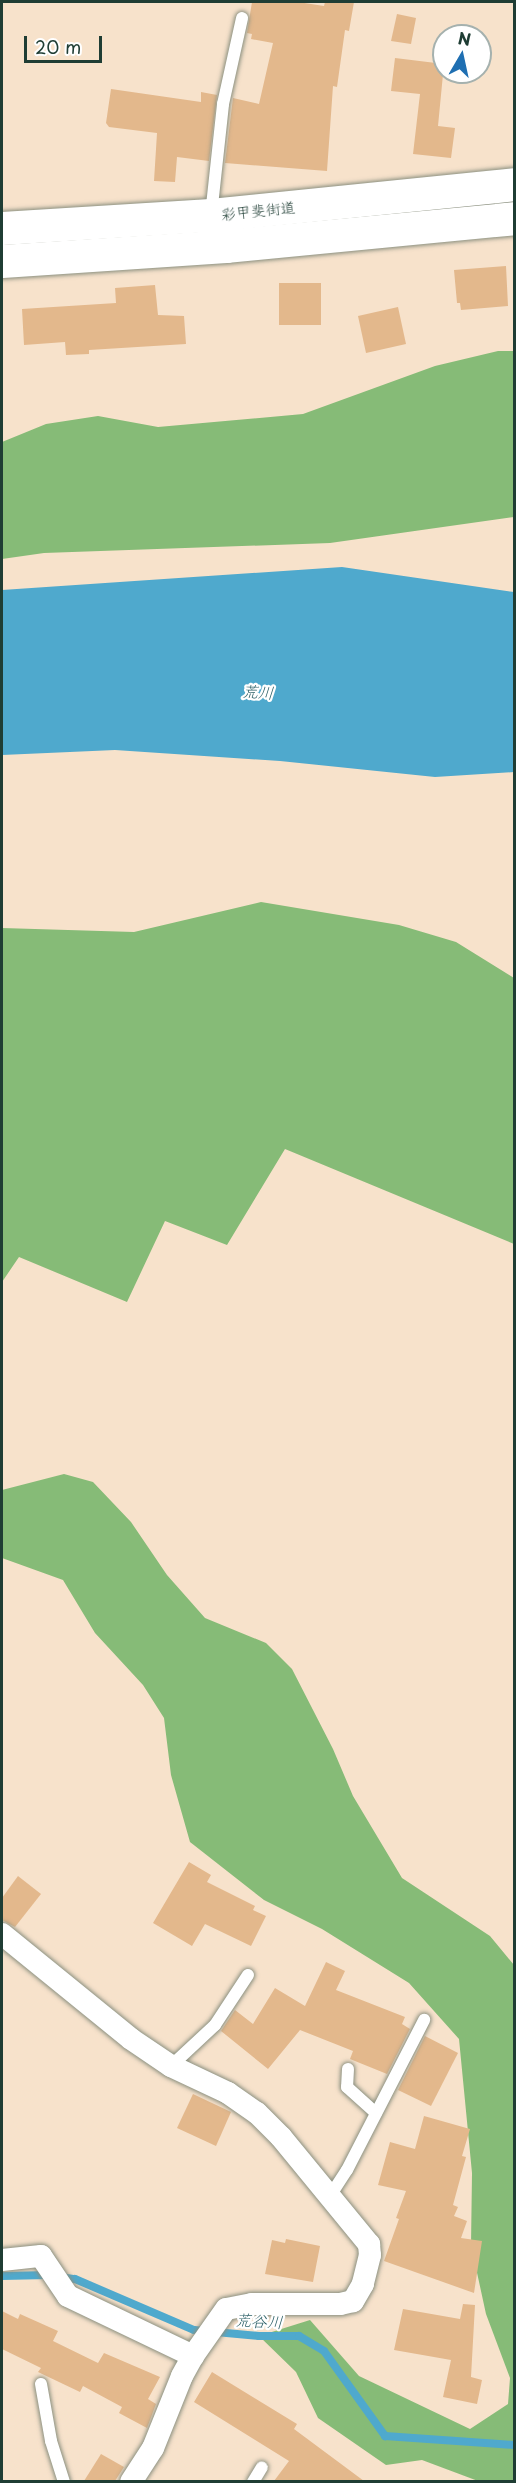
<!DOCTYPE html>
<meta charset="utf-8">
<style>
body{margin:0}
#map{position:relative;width:516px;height:2483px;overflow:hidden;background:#f7e2cb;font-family:"Playpen Sans","Klee One",sans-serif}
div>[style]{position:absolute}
.forest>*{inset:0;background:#86bb77}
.water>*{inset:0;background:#4fa9cd}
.stream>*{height:8px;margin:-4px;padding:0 4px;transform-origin:4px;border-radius:4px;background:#4fa9cd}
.building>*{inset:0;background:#e3b88c}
.roads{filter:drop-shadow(0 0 2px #8b9080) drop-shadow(0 0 2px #8b9080)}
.lane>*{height:12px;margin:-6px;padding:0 6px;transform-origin:6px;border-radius:6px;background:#fff}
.street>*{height:22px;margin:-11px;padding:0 11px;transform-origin:11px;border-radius:11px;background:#fff}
.highway>*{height:33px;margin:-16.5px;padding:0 16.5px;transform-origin:16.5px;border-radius:16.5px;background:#fff}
span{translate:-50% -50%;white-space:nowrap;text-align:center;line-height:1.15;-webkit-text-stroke:4.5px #fff;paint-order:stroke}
.street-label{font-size:15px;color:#1f3d34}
.water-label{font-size:16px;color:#30636a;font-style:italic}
.frame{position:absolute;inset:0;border:3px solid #1f3d34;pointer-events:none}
.north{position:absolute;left:432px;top:24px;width:60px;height:60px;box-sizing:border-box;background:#fff;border:2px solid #a5b1ae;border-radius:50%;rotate:9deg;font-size:16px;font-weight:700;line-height:24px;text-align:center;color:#1f3d34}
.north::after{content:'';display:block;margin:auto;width:21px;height:27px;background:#1f6fb2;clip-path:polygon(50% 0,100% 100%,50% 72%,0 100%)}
.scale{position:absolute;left:24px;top:36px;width:78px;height:27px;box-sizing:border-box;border:3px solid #1f3d34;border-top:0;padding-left:8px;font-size:18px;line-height:21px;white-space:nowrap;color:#1f3d34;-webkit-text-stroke:4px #fff;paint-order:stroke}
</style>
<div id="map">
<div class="forest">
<div style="clip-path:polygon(498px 351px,514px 351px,514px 517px,330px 543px,44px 553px,2px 559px,2px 442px,46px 424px,98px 416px,158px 427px,303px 414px,435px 366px)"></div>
<div style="clip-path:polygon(261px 902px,399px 925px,456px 942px,514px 978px,514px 1244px,285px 1149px,227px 1245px,165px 1221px,127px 1302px,19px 1257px,2px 1282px,2px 928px,134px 932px)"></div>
<div style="clip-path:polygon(64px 1474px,93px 1482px,131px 1522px,167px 1575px,205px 1618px,266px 1643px,292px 1669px,333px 1749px,353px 1796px,402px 1878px,490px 1936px,514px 1965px,514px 2481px,478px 2481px,422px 2460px,386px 2465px,318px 2418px,296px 2372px,259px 2336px,310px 2320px,359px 2376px,470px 2429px,508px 2404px,510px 2378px,486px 2314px,471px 2245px,472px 2173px,459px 2039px,409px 1983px,322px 1929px,264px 1900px,190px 1842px,171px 1775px,164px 1718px,143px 1685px,95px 1633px,63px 1580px,2px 1558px,2px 1490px)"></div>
</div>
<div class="water">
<div style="clip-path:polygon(342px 567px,514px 592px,514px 772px,435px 777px,280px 761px,115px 750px,2px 755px,2px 590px)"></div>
</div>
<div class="stream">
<div style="left:2px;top:2276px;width:46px;rotate:-1.2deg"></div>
<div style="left:60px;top:2277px;width:15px;rotate:8deg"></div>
<div style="left:75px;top:2279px;width:129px;rotate:23.2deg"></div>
<div style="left:194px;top:2330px;width:65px;rotate:5.3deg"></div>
<div style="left:259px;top:2336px;width:40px"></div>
<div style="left:299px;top:2336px;width:29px;rotate:31deg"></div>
<div style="left:324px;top:2351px;width:105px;rotate:54.3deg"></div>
<div style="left:385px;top:2436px;width:129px;rotate:4deg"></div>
</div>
<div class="building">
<div style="clip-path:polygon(252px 2px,298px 2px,324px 6px,325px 2px,354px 2px,349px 31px,345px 30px,337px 87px,333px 86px,327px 171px,225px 163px,233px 98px,259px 104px,273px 43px,251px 39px,252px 34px,247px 33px)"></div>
<div style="clip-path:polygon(397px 14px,416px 18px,411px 44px,391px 41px)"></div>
<div style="clip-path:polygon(395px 58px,444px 64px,438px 126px,455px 128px,451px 158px,413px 154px,420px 94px,391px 91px)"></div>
<div style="clip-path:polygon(111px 89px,201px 102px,201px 92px,217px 95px,209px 161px,177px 157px,175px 182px,154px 181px,157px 133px,109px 127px,106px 123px)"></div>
<div style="clip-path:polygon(506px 266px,508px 306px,461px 310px,460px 303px,457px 303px,454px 270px)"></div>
<div style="clip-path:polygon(279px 283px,321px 283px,321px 325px,279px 325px)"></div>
<div style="clip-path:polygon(155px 285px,158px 315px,184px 316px,186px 344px,89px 350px,89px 354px,66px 355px,65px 342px,24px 345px,22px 309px,116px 303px,115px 288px)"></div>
<div style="clip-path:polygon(398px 307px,406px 344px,366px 353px,358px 316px)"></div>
<div style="clip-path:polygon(189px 1862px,211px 1875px,207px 1882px,255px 1906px,253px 1910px,266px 1916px,251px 1946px,205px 1924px,192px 1946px,153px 1923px)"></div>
<div style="clip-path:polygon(18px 1876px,41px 1894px,15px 1927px,2px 1920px,2px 1898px)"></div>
<div style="clip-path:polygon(326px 1962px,345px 1971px,336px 1990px,405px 2017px,402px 2024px,410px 2029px,387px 2074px,350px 2059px,353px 2051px,300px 2030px,268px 2069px,221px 2031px,235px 2010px,253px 2024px,275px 1988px,305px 2006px)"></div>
<div style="clip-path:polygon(425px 2036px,458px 2053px,431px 2106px,398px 2090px)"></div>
<div style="clip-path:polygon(193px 2094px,231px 2112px,216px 2146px,177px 2128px)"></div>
<div style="clip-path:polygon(424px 2116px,470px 2129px,462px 2156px,466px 2157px,453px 2205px,458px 2207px,454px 2216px,467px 2221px,461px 2238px,482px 2241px,474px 2293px,384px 2261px,399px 2219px,396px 2218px,406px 2191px,378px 2185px,390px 2142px,415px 2149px)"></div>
<div style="clip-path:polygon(286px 2239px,320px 2246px,313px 2282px,265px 2274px,272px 2240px,285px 2243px)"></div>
<div style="clip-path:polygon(463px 2304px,475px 2305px,471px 2377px,482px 2380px,477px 2404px,443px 2397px,451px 2360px,394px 2350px,403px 2309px,460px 2319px)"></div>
<div style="clip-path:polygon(2px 2311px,18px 2319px,20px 2314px,58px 2331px,53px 2341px,98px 2363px,104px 2353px,160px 2377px,148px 2399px,156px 2404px,147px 2428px,119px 2413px,122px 2407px,83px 2386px,80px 2392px,38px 2372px,41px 2368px,2px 2349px)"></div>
<div style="clip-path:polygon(212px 2372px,297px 2424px,294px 2429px,364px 2481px,274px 2481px,289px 2461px,194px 2402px)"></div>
<div style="clip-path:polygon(101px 2454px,124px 2467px,115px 2481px,84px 2481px)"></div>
</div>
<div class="roads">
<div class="lane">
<div style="left:211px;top:215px;width:112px;rotate:-83.8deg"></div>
<div style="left:223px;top:104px;width:88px;rotate:-77.5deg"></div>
<div style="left:171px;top:2066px;width:60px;rotate:-43deg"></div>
<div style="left:215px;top:2025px;width:60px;rotate:-56.6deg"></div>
<div style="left:348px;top:2069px;width:18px;rotate:93deg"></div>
<div style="left:347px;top:2087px;width:39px;rotate:42deg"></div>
<div style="left:330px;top:2196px;width:31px;rotate:-57deg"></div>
<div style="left:347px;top:2170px;width:169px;rotate:-62.8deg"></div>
<div style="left:41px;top:2384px;width:58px;rotate:80deg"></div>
<div style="left:51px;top:2441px;width:43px;rotate:72.4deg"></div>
<div style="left:253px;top:2482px;width:17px;rotate:-59deg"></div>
</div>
<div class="street">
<div style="left:2px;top:1934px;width:166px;rotate:39.1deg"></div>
<div style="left:131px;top:2039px;width:48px;rotate:34deg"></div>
<div style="left:171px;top:2066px;width:63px;rotate:25.3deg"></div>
<div style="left:228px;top:2093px;width:35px;rotate:35deg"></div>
<div style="left:257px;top:2113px;width:34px;rotate:45deg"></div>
<div style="left:281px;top:2137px;width:139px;rotate:50.6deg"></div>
<div style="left:369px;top:2244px;width:11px;rotate:85deg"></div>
<div style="left:370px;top:2255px;width:30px;rotate:104deg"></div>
<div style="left:363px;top:2284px;width:20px;rotate:120deg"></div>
<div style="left:353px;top:2301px;width:13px;rotate:167deg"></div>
<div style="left:340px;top:2304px;width:88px;rotate:180deg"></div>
<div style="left:252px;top:2304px;width:26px;rotate:169deg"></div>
<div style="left:226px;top:2309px;width:57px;rotate:125.1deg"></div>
<div style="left:193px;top:2356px;width:23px;rotate:119deg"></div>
<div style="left:182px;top:2376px;width:78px;rotate:111.9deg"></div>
<div style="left:153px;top:2448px;width:40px;rotate:122.9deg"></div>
<div style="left:2px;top:2260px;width:39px;rotate:-6deg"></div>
<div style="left:41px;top:2256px;width:48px;rotate:56deg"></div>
<div style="left:68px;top:2296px;width:139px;rotate:25.6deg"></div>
</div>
<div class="highway">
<div style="left:2px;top:228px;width:209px;rotate:-3.6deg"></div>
<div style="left:211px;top:215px;width:305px;rotate:-5.8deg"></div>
<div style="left:2px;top:261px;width:224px;rotate:-3.8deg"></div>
<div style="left:225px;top:246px;width:290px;rotate:-5.5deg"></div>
</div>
</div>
<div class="street-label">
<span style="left:258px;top:210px;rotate:-6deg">彩甲斐街道</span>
</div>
<div class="water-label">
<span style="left:258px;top:691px;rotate:4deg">荒川</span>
<span style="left:259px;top:2320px;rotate:3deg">荒谷川</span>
</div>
<div class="frame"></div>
<div class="north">N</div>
<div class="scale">20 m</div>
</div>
